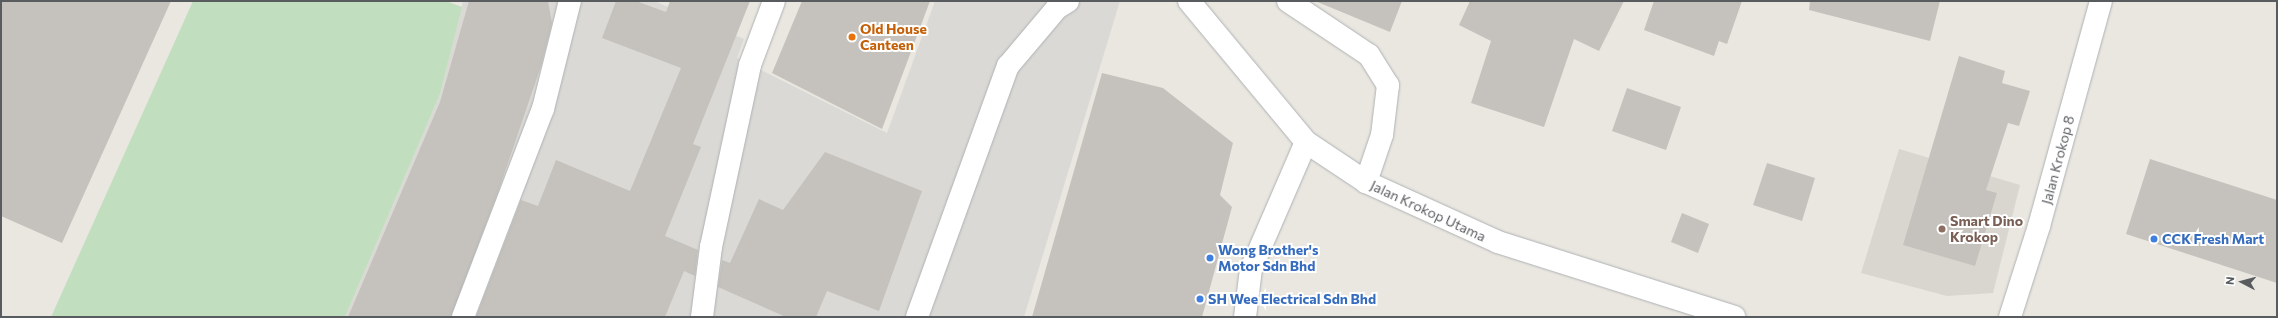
<!DOCTYPE html>
<style>
body{margin:0}
#map{position:relative;width:2278px;height:318px;overflow:hidden;background:#eae7e0;font-family:Commissioner,sans-serif}
div>[style]{position:absolute}
.industrial>*{inset:0;background:#dbd9d5}
.education>*{inset:0;background:#d9d6cf}
.green>*{inset:0;background:#c1dfbf}
.building>*{inset:0;background:#c5c2bd}
.roads{filter:drop-shadow(0 0 1px #aeb1b4) drop-shadow(0 0 1px #aeb1b4)}
.minor>*{height:22px;margin:-11px;padding:0 11px;transform-origin:11px;border-radius:11px;background:#fff}
.dots>*{width:11px;height:11px;translate:-50% -50%;box-sizing:border-box;border:2px solid #fff;border-radius:50%}
span{translate:-50% -50%;white-space:nowrap;text-align:center;line-height:1.15;-webkit-text-stroke:4px #fff;paint-order:stroke}
.food-label{font-size:14px;color:#c56008;font-weight:700}
.left{translate:0 -50%;text-align:left}
.street-label{font-size:14px;color:#595c5f}
.education-label{font-size:14px;color:#785e54;font-weight:700}
.shop-label{font-size:14px;color:#366cbe;font-weight:700}
.frame{position:absolute;inset:0;border:2px solid #595c5f;pointer-events:none}
.north{position:absolute;left:2222px;top:262px;width:40px;height:40px;-webkit-text-stroke:3px #fff;paint-order:stroke;rotate:276deg;font-size:11px;font-weight:700;line-height:16px;text-align:center;color:#595c5f}
.north::after{content:'';display:block;margin:auto;width:14px;height:18px;background:#595c5f;clip-path:polygon(50% 0,100% 100%,50% 72%,0 100%)}
</style>
<div id="map">
<div class="industrial">
<div style="clip-path:polygon(463px 1px,654px 1px,744px 39px,737px 58px,887px 133px,935px 1px,1120px 1px,1024px 317px,345px 317px,440px 94px)"></div>
</div>
<div class="education">
<div style="clip-path:polygon(1899px 149px,2020px 185px,1993px 293px,1947px 296px,1861px 273px)"></div>
</div>
<div class="green">
<div style="clip-path:polygon(193px 1px,446px 1px,462px 7px,440px 94px,345px 317px,51px 317px)"></div>
</div>
<div class="building">
<div style="clip-path:polygon(1px 1px,171px 1px,62px 243px,1px 216px)"></div>
<div style="clip-path:polygon(469px 1px,548px 1px,552px 23px,541px 66px,498px 192px,451px 317px,348px 317px,440px 102px)"></div>
<div style="clip-path:polygon(616px 1px,636px 1px,666px 12px,670px 1px,750px 1px,693px 144px,701px 147px,665px 236px,698px 250px,695px 276px,684px 271px,665px 317px,476px 317px,521px 200px,538px 206px,556px 160px,630px 191px,681px 68px,602px 38px)"></div>
<div style="clip-path:polygon(802px 1px,930px 1px,882px 129px,772px 73px)"></div>
<div style="clip-path:polygon(1315px 1px,1402px 1px,1390px 32px)"></div>
<div style="clip-path:polygon(1470px 1px,1624px 1px,1599px 51px,1574px 39px,1544px 127px,1471px 103px,1491px 41px,1459px 25px)"></div>
<div style="clip-path:polygon(1654px 1px,1742px 1px,1727px 44px,1719px 41px,1714px 56px,1644px 30px)"></div>
<div style="clip-path:polygon(1810px 1px,1940px 1px,1930px 41px,1809px 10px)"></div>
<div style="clip-path:polygon(1959px 56px,2005px 71px,2002px 83px,2030px 91px,2019px 126px,2008px 123px,1986px 190px,1997px 193px,1975px 266px,1903px 245px)"></div>
<div style="clip-path:polygon(1102px 73px,1163px 88px,1233px 143px,1220px 195px,1232px 207px,1202px 317px,1032px 317px)"></div>
<div style="clip-path:polygon(1627px 88px,1681px 107px,1666px 150px,1612px 131px)"></div>
<div style="clip-path:polygon(825px 152px,922px 191px,879px 311px,827px 291px,816px 317px,786px 317px,718px 287px,722px 260px,730px 263px,759px 199px,783px 210px)"></div>
<div style="clip-path:polygon(2150px 159px,2277px 200px,2277px 283px,2126px 234px)"></div>
<div style="clip-path:polygon(1767px 163px,1815px 178px,1802px 221px,1753px 205px)"></div>
<div style="clip-path:polygon(1682px 213px,1709px 224px,1698px 253px,1671px 242px)"></div>
</div>
<div class="roads">
<div class="minor">
<div style="left:1189px;top:1px;width:183px;rotate:50.3deg"></div>
<div style="left:1306px;top:142px;width:72px;rotate:33.7deg"></div>
<div style="left:1366px;top:182px;width:145px;rotate:24.4deg"></div>
<div style="left:1498px;top:242px;width:248px;rotate:17.6deg"></div>
<div style="left:1288px;top:1px;width:97px;rotate:33.7deg"></div>
<div style="left:1369px;top:55px;width:36px;rotate:58deg"></div>
<div style="left:1388px;top:85px;width:50px;rotate:96.8deg"></div>
<div style="left:1382px;top:135px;width:50px;rotate:108.8deg"></div>
<div style="left:463px;top:317px;width:223px;rotate:-69deg"></div>
<div style="left:543px;top:109px;width:111px;rotate:-76deg"></div>
<div style="left:702px;top:317px;width:71px;rotate:-82.7deg"></div>
<div style="left:711px;top:247px;width:186px;rotate:-77.9deg"></div>
<div style="left:750px;top:65px;width:68px;rotate:-69.4deg"></div>
<div style="left:917px;top:317px;width:267px;rotate:-70.1deg"></div>
<div style="left:1008px;top:66px;width:76px;rotate:-49.8deg"></div>
<div style="left:1057px;top:8px;width:13px;rotate:-32deg"></div>
<div style="left:1245px;top:317px;width:48px;rotate:-82.9deg"></div>
<div style="left:1251px;top:269px;width:138px;rotate:-66.6deg"></div>
<div style="left:2010px;top:317px;width:96px;rotate:-72.3deg"></div>
<div style="left:2039px;top:226px;width:233px;rotate:-74.6deg"></div>
</div>
</div>
<div class="dots">
<div style="left:852px;top:37px;background:#e8710a"></div>
<div style="left:1942px;top:229px;background:#8d6e63"></div>
<div style="left:2154px;top:239px;background:#3f7fe0"></div>
<div style="left:1210px;top:258px;background:#3f7fe0"></div>
<div style="left:1200px;top:299px;background:#3f7fe0"></div>
</div>
<div class="food-label">
<span class="left" style="left:860px;top:37px">Old House<br>Canteen</span>
</div>
<div class="street-label">
<span style="left:2058px;top:160px;rotate:-75deg">Jalan Krokop 8</span>
<span style="left:1428px;top:211px;rotate:25deg">Jalan Krokop Utama</span>
</div>
<div class="education-label">
<span class="left" style="left:1950px;top:229px">Smart Dino<br>Krokop</span>
</div>
<div class="shop-label">
<span class="left" style="left:2162px;top:239px">CCK Fresh Mart</span>
<span class="left" style="left:1218px;top:258px">Wong Brother's<br>Motor Sdn Bhd</span>
<span class="left" style="left:1208px;top:299px">SH Wee Electrical Sdn Bhd</span>
</div>
<div class="frame"></div>
<div class="north">N</div>
</div>
